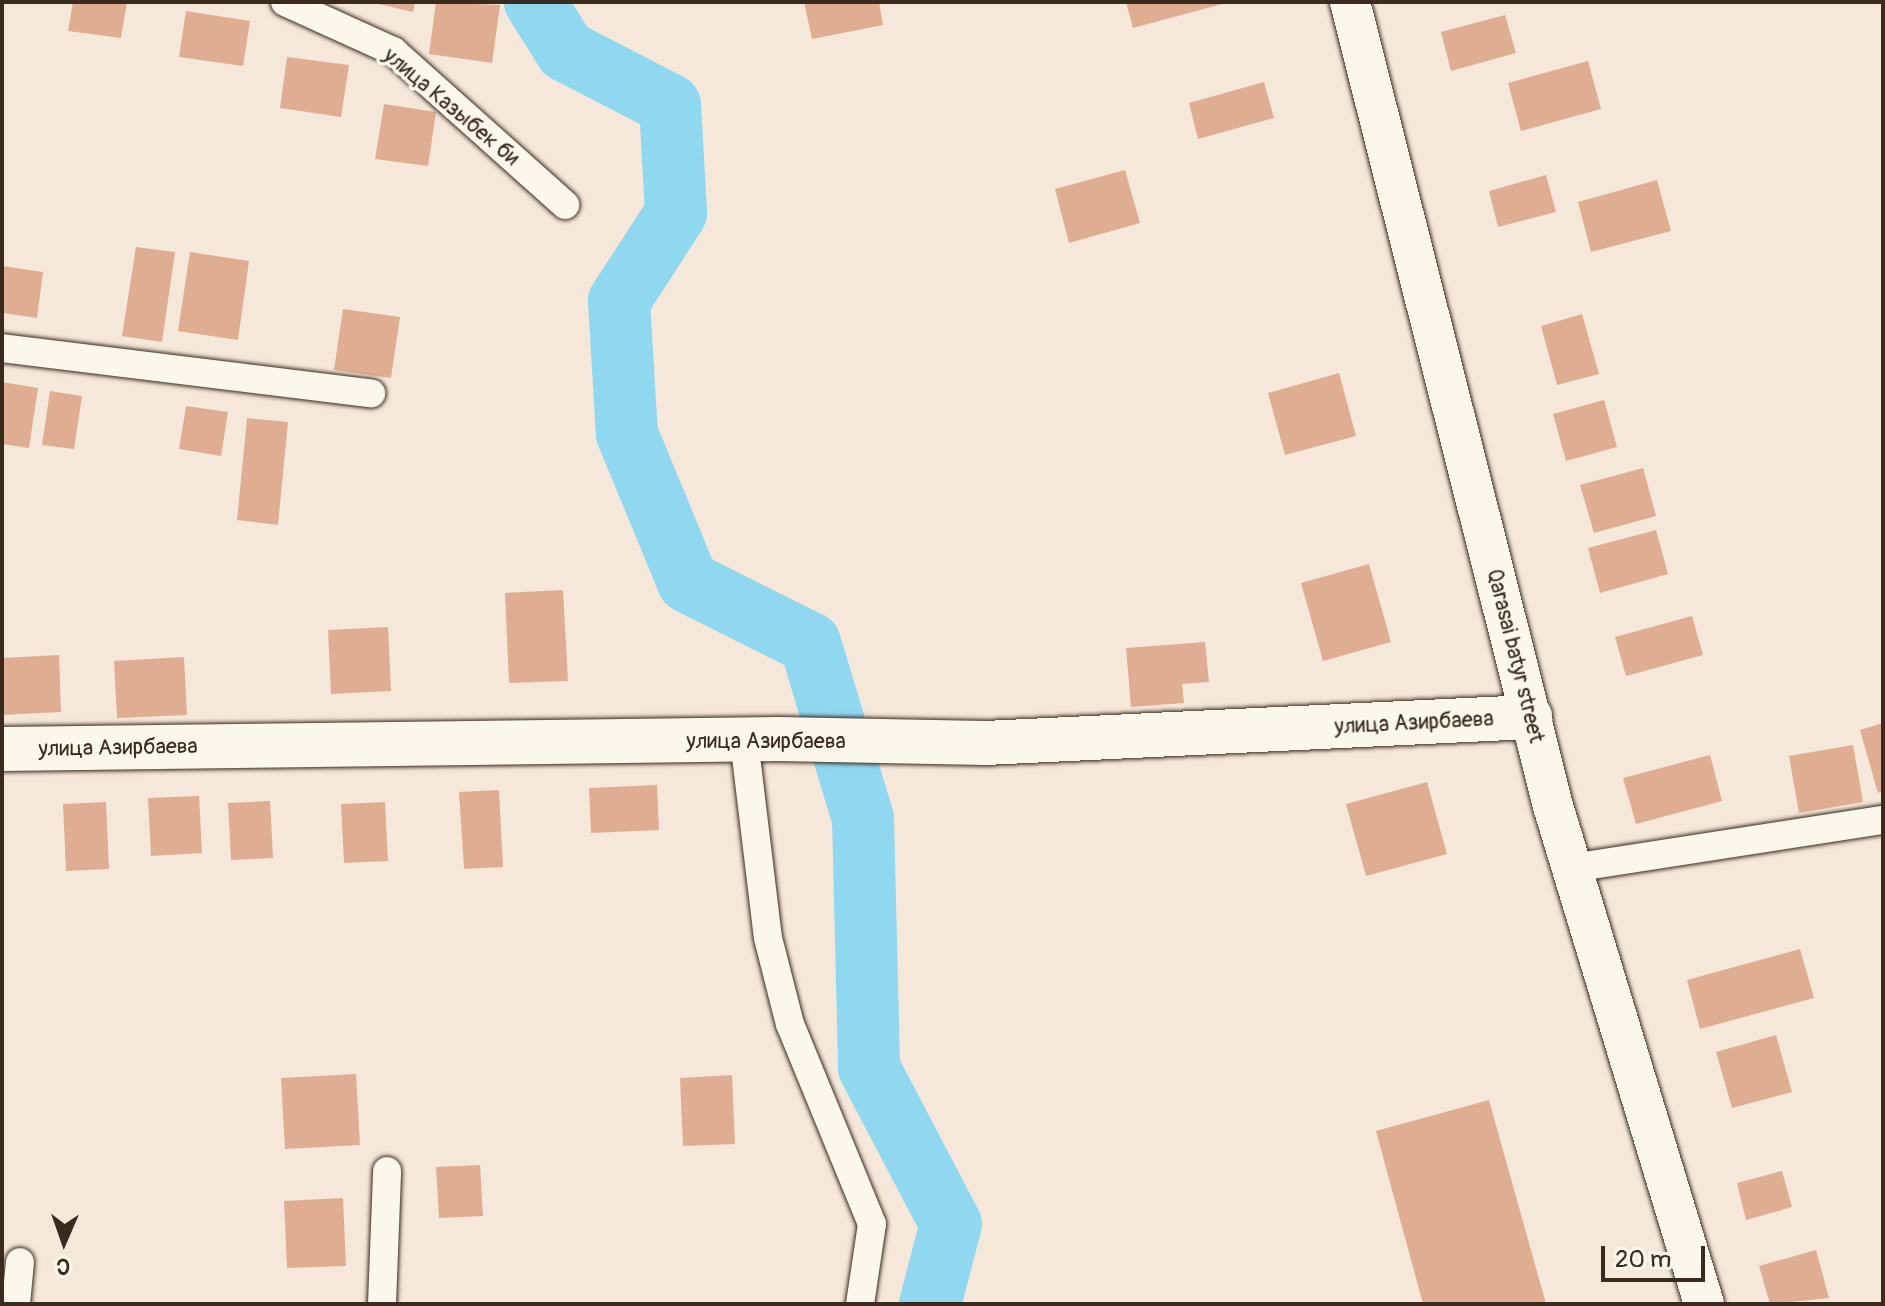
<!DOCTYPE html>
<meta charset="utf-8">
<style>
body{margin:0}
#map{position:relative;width:1885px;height:1306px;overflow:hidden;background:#f5e8da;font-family:Pangolin,sans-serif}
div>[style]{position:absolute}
.river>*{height:62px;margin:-31px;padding:0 31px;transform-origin:31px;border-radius:31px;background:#8fd8f0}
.building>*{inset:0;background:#dfad92}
.roads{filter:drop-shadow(0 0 2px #3b2a1e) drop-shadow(0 0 2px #3b2a1e)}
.street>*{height:28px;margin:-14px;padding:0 14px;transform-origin:14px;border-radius:14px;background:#fbf7ec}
.secondary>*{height:40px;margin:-20px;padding:0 20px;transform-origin:20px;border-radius:20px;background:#fbf7ec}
.primary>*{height:44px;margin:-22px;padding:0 22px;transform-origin:22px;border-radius:22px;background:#fbf7ec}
span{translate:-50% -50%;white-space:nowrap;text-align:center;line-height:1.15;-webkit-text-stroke:7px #fbf7ec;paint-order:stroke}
.street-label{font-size:22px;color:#3b2a1e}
.frame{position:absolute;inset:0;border:4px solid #3b2a1e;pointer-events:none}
.north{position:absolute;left:24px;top:1202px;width:80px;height:80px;-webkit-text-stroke:6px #fbf7ec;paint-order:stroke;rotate:182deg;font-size:22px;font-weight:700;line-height:32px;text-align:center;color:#3b2a1e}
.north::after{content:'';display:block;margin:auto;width:28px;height:36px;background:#3b2a1e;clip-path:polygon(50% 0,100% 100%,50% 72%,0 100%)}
.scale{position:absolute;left:1601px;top:1246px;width:104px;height:36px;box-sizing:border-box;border:4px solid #3b2a1e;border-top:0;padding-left:10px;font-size:24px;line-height:28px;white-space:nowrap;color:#3b2a1e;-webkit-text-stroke:6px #fbf7ec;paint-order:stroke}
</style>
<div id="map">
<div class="river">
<div style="left:535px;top:2px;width:58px;rotate:57.7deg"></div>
<div style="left:566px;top:51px;width:117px;rotate:27.4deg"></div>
<div style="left:670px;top:105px;width:108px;rotate:86.8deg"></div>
<div style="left:676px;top:213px;width:105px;rotate:122.9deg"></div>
<div style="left:619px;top:301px;width:133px;rotate:86.6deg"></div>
<div style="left:627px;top:434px;width:160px;rotate:67.6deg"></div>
<div style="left:688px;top:582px;width:136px;rotate:26.6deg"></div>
<div style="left:810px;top:643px;width:183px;rotate:73.2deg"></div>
<div style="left:863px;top:818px;width:250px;rotate:88.6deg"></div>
<div style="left:869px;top:1068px;width:176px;rotate:62.3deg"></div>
<div style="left:951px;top:1224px;width:83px;rotate:104.7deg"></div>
</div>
<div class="building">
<div style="clip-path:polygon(73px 2px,127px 2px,121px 38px,68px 31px)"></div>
<div style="clip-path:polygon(370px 2px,415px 2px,413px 12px)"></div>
<div style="clip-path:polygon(436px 2px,500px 5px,492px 63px,429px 54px)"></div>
<div style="clip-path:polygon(804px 2px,879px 2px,883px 25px,812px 39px)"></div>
<div style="clip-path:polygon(1126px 2px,1226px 2px,1226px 3px,1133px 28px)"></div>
<div style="clip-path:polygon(186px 11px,250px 21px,243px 66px,179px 57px)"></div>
<div style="clip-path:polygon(1505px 15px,1516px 53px,1451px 71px,1441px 32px)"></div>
<div style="clip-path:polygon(287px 57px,349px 65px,341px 117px,280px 108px)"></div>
<div style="clip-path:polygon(1588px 61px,1601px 109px,1521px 131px,1508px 83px)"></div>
<div style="clip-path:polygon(1264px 82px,1274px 118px,1198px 139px,1189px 103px)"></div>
<div style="clip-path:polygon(384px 104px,436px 112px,428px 166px,375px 159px)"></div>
<div style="clip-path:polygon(1125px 170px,1140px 223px,1069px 243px,1055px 189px)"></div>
<div style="clip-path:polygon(1546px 175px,1556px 212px,1498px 227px,1489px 191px)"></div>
<div style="clip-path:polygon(1657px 180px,1671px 231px,1591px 252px,1578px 202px)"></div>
<div style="clip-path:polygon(136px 247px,175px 252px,162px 342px,122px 336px)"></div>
<div style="clip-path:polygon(190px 252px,249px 261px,238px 340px,178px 331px)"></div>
<div style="clip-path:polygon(2px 266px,43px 272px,37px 318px,2px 313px)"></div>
<div style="clip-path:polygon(343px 309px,400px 317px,391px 378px,334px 370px)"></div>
<div style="clip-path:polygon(1582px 314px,1599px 374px,1557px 385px,1541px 326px)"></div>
<div style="clip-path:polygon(1339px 373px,1356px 436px,1285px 455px,1268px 393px)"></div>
<div style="clip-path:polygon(2px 382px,38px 388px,29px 448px,2px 444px)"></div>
<div style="clip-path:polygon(50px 391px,82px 396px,74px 449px,42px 445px)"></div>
<div style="clip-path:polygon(1604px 400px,1617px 447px,1566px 461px,1553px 414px)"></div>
<div style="clip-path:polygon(186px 406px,228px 412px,221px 456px,179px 449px)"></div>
<div style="clip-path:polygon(247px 418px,288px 422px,278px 525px,237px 520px)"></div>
<div style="clip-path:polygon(1643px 468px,1656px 516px,1594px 533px,1580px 485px)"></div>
<div style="clip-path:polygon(1656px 530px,1668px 574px,1600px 593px,1588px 548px)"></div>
<div style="clip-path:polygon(1369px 564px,1391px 642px,1323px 661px,1301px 583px)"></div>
<div style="clip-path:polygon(563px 590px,568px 681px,509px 683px,505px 593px)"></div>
<div style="clip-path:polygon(1692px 616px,1703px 655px,1626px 676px,1615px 637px)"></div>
<div style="clip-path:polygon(388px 627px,391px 691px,331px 694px,328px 630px)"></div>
<div style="clip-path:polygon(1205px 642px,1209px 682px,1182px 684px,1184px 703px,1131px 707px,1126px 648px)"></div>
<div style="clip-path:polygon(59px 655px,61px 712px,2px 715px,2px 658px)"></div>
<div style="clip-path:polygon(184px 657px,187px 715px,117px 718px,114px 661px)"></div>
<div style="clip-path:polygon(1883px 723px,1883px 791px,1878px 793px,1860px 730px)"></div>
<div style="clip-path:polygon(1853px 745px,1863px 802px,1799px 813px,1789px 756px)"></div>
<div style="clip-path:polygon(1710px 755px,1722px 801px,1636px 824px,1623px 778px)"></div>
<div style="clip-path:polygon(1427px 782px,1447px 854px,1366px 876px,1346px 804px)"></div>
<div style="clip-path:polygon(657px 785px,659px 830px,591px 833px,589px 788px)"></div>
<div style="clip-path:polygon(499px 790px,503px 867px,464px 869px,459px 792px)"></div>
<div style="clip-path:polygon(199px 796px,202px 853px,151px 856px,148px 798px)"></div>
<div style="clip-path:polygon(270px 801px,273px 858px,231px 860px,228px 803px)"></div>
<div style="clip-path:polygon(106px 802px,109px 869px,66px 871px,63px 804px)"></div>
<div style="clip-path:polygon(385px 802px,388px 861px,344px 863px,341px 804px)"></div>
<div style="clip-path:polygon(1800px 949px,1814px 998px,1700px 1029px,1687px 980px)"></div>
<div style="clip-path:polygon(1776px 1035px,1792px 1092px,1732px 1108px,1716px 1052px)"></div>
<div style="clip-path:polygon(356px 1074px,360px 1145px,285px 1149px,281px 1078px)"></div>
<div style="clip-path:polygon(732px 1075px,735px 1144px,683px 1146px,680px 1078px)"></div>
<div style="clip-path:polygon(1489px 1100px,1546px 1304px,1423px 1304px,1376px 1131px)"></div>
<div style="clip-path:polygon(480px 1165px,483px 1216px,439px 1218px,436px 1167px)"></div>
<div style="clip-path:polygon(1782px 1171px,1792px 1207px,1746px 1220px,1737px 1183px)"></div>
<div style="clip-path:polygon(343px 1198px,346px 1266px,287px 1268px,284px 1201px)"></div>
<div style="clip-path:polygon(1816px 1250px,1829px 1298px,1770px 1304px,1759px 1266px)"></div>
</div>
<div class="roads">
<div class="street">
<div style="left:285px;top:2px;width:119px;rotate:24.4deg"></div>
<div style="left:393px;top:51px;width:231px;rotate:41.8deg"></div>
<div style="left:2px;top:348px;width:372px;rotate:7deg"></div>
<div style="left:744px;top:740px;width:199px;rotate:83.1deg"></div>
<div style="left:768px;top:938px;width:89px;rotate:75.7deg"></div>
<div style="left:790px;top:1024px;width:216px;rotate:67.7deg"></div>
<div style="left:872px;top:1224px;width:81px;rotate:98.5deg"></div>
<div style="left:1572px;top:868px;width:315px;rotate:-8.8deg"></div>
<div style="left:16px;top:1304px;width:42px;rotate:-84.6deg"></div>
<div style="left:382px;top:1304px;width:133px;rotate:-87.8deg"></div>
</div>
<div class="secondary">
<div style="left:1350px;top:2px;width:829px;rotate:75.83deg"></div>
<div style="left:1553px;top:806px;width:520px;rotate:73.13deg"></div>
</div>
<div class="primary">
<div style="left:2px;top:749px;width:776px;rotate:-0.74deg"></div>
<div style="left:778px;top:739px;width:207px;rotate:1.1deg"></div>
<div style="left:985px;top:743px;width:546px;rotate:-2.73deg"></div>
</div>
</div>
<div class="street-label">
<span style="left:451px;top:107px;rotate:40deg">улица Казыбек би</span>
<span style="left:1515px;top:656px;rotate:76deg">Qarasai batyr street</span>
<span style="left:1414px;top:723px;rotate:-3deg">улица Азирбаева</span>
<span style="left:766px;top:742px">улица Азирбаева</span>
<span style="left:118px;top:748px;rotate:-1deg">улица Азирбаева</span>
</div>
<div class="frame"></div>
<div class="north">С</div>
<div class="scale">20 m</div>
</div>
